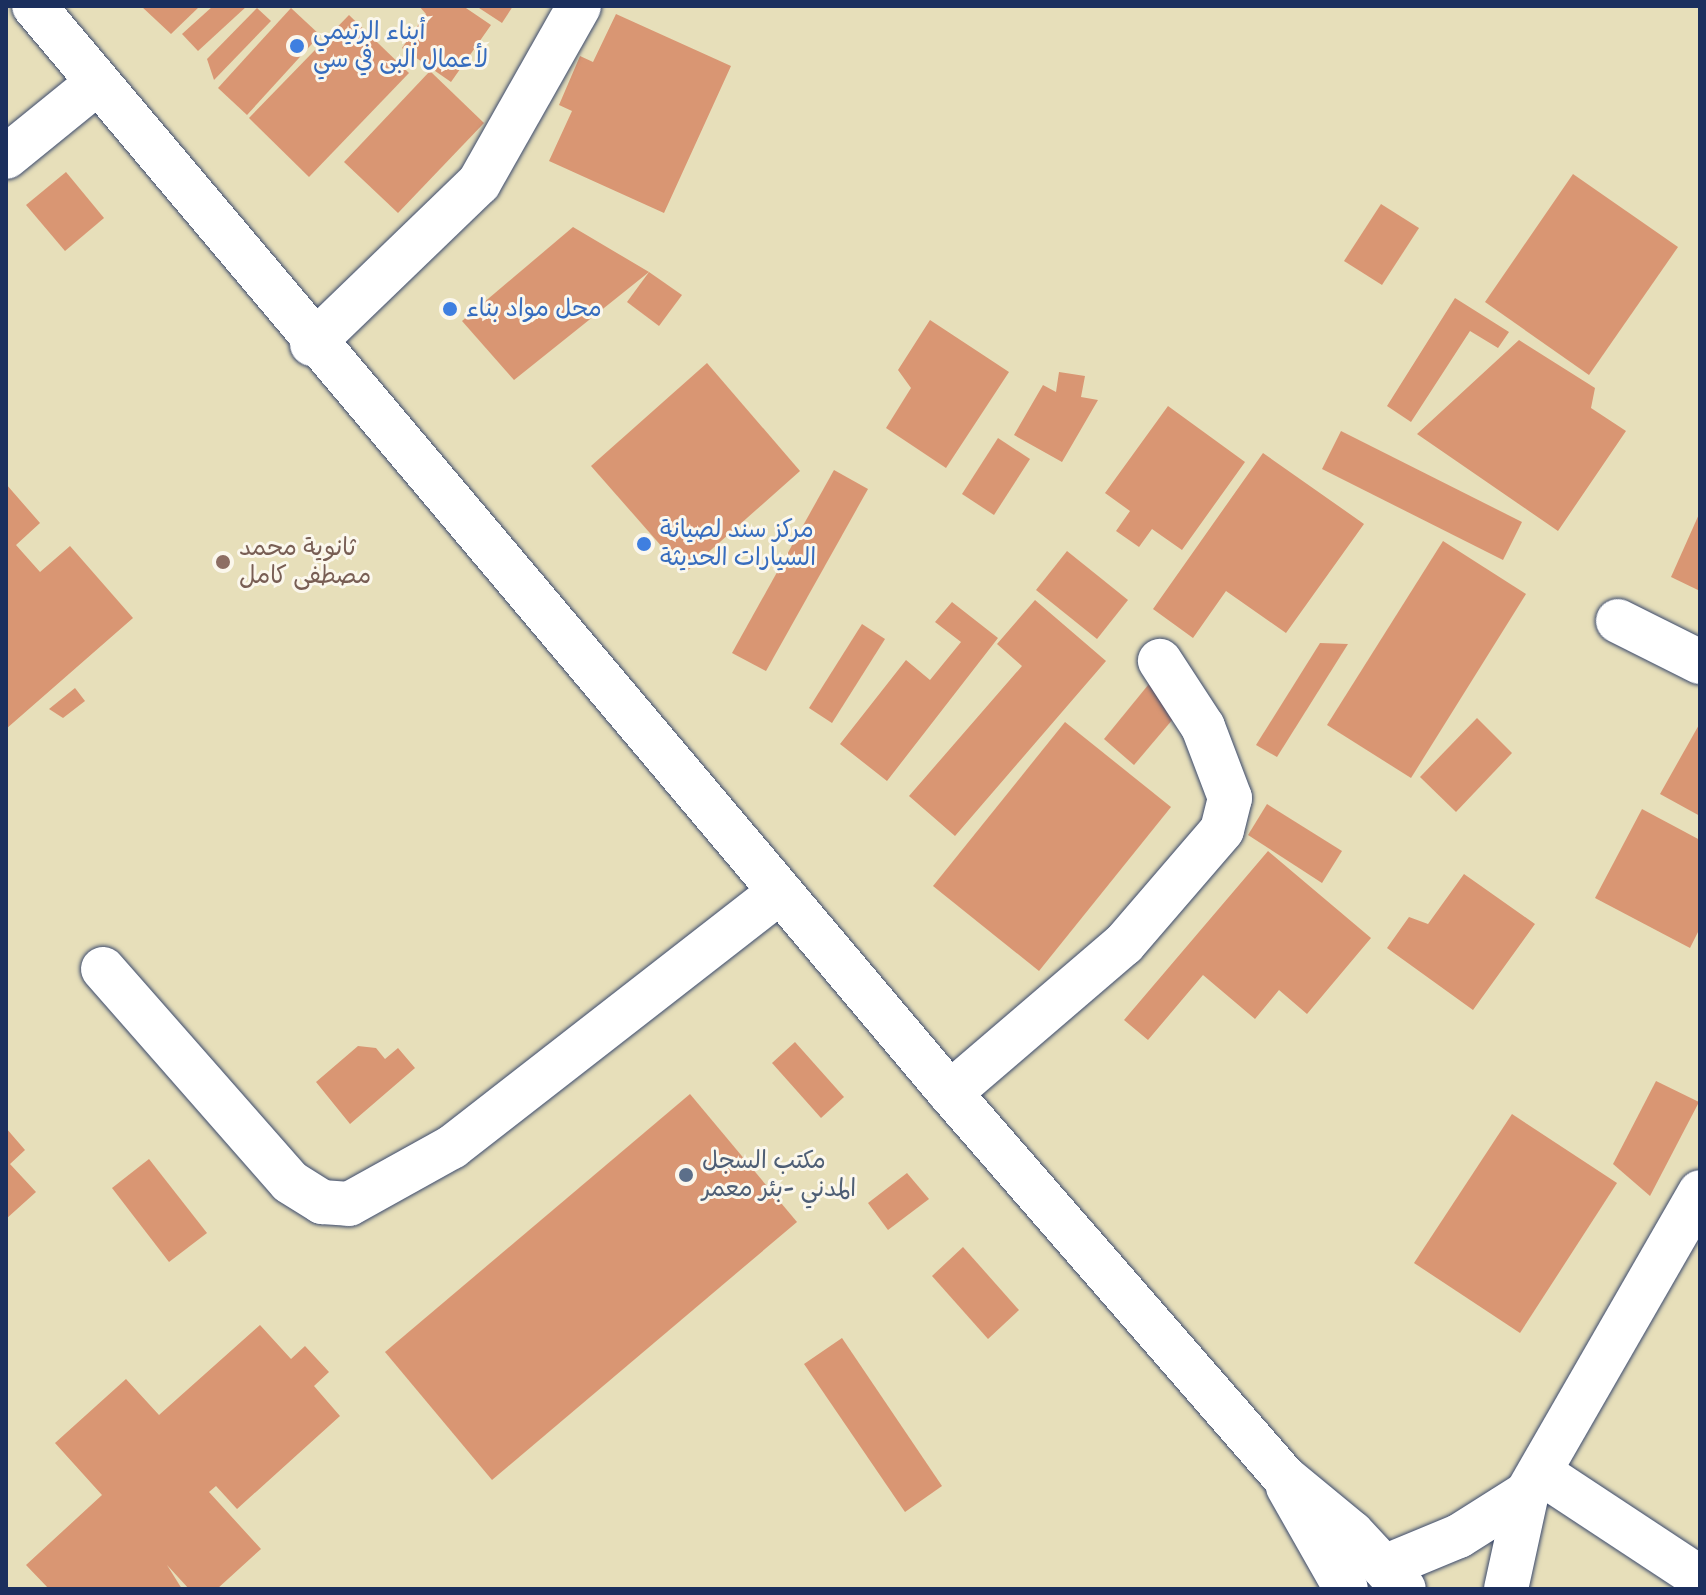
<!DOCTYPE html>
<meta charset="utf-8">
<style>
body{margin:0}
#map{position:relative;width:1706px;height:1595px;overflow:hidden;background:#e7dfba;font-family:Sriracha,"Playpen Sans Arabic",sans-serif}
div>[style]{position:absolute}
.building>*{inset:0;background:#d99673}
.roads{filter:drop-shadow(0 0 2px #3a496c) drop-shadow(0 0 2px #3a496c)}
.minor>*{height:44px;margin:-22px;padding:0 22px;transform-origin:22px;border-radius:22px;background:#fff}
.highway>*{height:44px;margin:-22px;padding:0 22px;transform-origin:22px;border-radius:22px;background:#fff}
.dots>*{width:22px;height:22px;translate:-50% -50%;box-sizing:border-box;border:4px solid #fbf7ec;border-radius:50%}
span{translate:-50% -50%;white-space:nowrap;text-align:center;line-height:1.15;-webkit-text-stroke:6px #fbf7ec;paint-order:stroke}
.shop-label{font-size:24px;color:#366cbe}
.left{translate:0 -50%;text-align:left}
.education-label{font-size:24px;color:#785e54}
.service-label{font-size:24px;color:#4e5e75}
.frame{position:absolute;inset:0;border:8px solid #1b2f5e;pointer-events:none}
</style>
<div id="map">
<div class="building">
<div style="clip-path:polygon(141px 6px,200px 6px,171px 34px)"></div>
<div style="clip-path:polygon(213px 6px,247px 6px,198px 51px,182px 34px)"></div>
<div style="clip-path:polygon(419px 6px,463px 6px,491px 25px,451px 82px,402px 48px,426px 14px)"></div>
<div style="clip-path:polygon(476px 6px,513px 6px,502px 23px)"></div>
<div style="clip-path:polygon(257px 8px,271px 21px,214px 80px,207px 59px)"></div>
<div style="clip-path:polygon(291px 8px,320px 35px,247px 115px,218px 88px)"></div>
<div style="clip-path:polygon(616px 14px,731px 66px,664px 213px,549px 161px,572px 111px,559px 105px,580px 56px,593px 62px)"></div>
<div style="clip-path:polygon(349px 15px,409px 73px,309px 177px,249px 118px)"></div>
<div style="clip-path:polygon(430px 71px,484px 123px,398px 213px,344px 162px)"></div>
<div style="clip-path:polygon(66px 172px,104px 218px,65px 251px,26px 205px)"></div>
<div style="clip-path:polygon(1573px 174px,1678px 247px,1589px 375px,1485px 302px)"></div>
<div style="clip-path:polygon(1381px 204px,1419px 228px,1382px 285px,1344px 261px)"></div>
<div style="clip-path:polygon(573px 227px,649px 272px,514px 380px,462px 321px)"></div>
<div style="clip-path:polygon(649px 272px,682px 295px,659px 326px,627px 302px)"></div>
<div style="clip-path:polygon(1455px 298px,1509px 332px,1498px 348px,1470px 331px,1411px 422px,1387px 406px)"></div>
<div style="clip-path:polygon(930px 320px,1009px 372px,946px 468px,886px 428px,911px 388px,898px 370px)"></div>
<div style="clip-path:polygon(1519px 340px,1595px 388px,1591px 408px,1626px 431px,1558px 531px,1417px 434px)"></div>
<div style="clip-path:polygon(707px 363px,800px 471px,685px 573px,591px 466px)"></div>
<div style="clip-path:polygon(1059px 372px,1085px 376px,1081px 397px,1098px 400px,1062px 462px,1014px 435px,1043px 385px,1056px 392px)"></div>
<div style="clip-path:polygon(1168px 406px,1245px 462px,1182px 550px,1152px 529px,1139px 547px,1116px 531px,1130px 511px,1105px 493px)"></div>
<div style="clip-path:polygon(1341px 431px,1522px 522px,1503px 560px,1322px 469px)"></div>
<div style="clip-path:polygon(998px 438px,1030px 459px,994px 515px,962px 494px)"></div>
<div style="clip-path:polygon(1263px 453px,1364px 524px,1286px 633px,1226px 591px,1193px 638px,1153px 609px)"></div>
<div style="clip-path:polygon(834px 470px,868px 489px,766px 671px,732px 653px)"></div>
<div style="clip-path:polygon(6px 484px,40px 523px,16px 545px,40px 572px,70px 546px,133px 618px,6px 729px)"></div>
<div style="clip-path:polygon(1700px 512px,1700px 591px,1671px 577px)"></div>
<div style="clip-path:polygon(1443px 541px,1526px 594px,1411px 778px,1327px 725px)"></div>
<div style="clip-path:polygon(1067px 551px,1128px 600px,1097px 639px,1036px 590px)"></div>
<div style="clip-path:polygon(1035px 600px,1106px 661px,955px 836px,909px 796px,1022px 666px,997px 644px)"></div>
<div style="clip-path:polygon(952px 602px,998px 638px,887px 781px,840px 744px,906px 660px,930px 680px,961px 642px,935px 622px)"></div>
<div style="clip-path:polygon(862px 624px,885px 639px,832px 723px,809px 708px)"></div>
<div style="clip-path:polygon(1320px 643px,1348px 644px,1277px 757px,1256px 745px)"></div>
<div style="clip-path:polygon(1153px 679px,1173px 719px,1134px 765px,1104px 739px)"></div>
<div style="clip-path:polygon(75px 688px,85px 701px,63px 718px,49px 709px)"></div>
<div style="clip-path:polygon(1477px 718px,1512px 753px,1456px 812px,1420px 777px)"></div>
<div style="clip-path:polygon(1065px 722px,1171px 807px,1039px 971px,933px 886px)"></div>
<div style="clip-path:polygon(1700px 723px,1700px 816px,1660px 794px)"></div>
<div style="clip-path:polygon(1267px 804px,1342px 851px,1322px 883px,1248px 835px)"></div>
<div style="clip-path:polygon(1642px 809px,1700px 840px,1700px 928px,1690px 948px,1595px 898px)"></div>
<div style="clip-path:polygon(1268px 851px,1371px 938px,1307px 1014px,1279px 990px,1255px 1019px,1203px 975px,1148px 1040px,1124px 1020px)"></div>
<div style="clip-path:polygon(1464px 874px,1535px 924px,1473px 1010px,1387px 948px,1409px 917px,1428px 924px)"></div>
<div style="clip-path:polygon(795px 1042px,844px 1097px,821px 1118px,772px 1063px)"></div>
<div style="clip-path:polygon(358px 1046px,376px 1048px,385px 1059px,398px 1048px,415px 1068px,350px 1124px,316px 1082px)"></div>
<div style="clip-path:polygon(1656px 1081px,1699px 1102px,1650px 1196px,1613px 1164px)"></div>
<div style="clip-path:polygon(690px 1094px,797px 1222px,492px 1480px,385px 1352px)"></div>
<div style="clip-path:polygon(1512px 1114px,1617px 1183px,1520px 1333px,1414px 1263px)"></div>
<div style="clip-path:polygon(6px 1128px,25px 1150px,10px 1164px,36px 1192px,6px 1219px)"></div>
<div style="clip-path:polygon(149px 1159px,207px 1233px,169px 1262px,112px 1188px)"></div>
<div style="clip-path:polygon(907px 1173px,929px 1199px,888px 1230px,868px 1203px)"></div>
<div style="clip-path:polygon(963px 1247px,1019px 1310px,988px 1339px,932px 1276px)"></div>
<div style="clip-path:polygon(260px 1325px,291px 1359px,305px 1346px,329px 1372px,314px 1386px,340px 1416px,237px 1509px,216px 1486px,209px 1492px,261px 1549px,217px 1589px,189px 1589px,167px 1565px,182px 1589px,49px 1589px,26px 1565px,102px 1495px,55px 1443px,126px 1379px,159px 1415px)"></div>
<div style="clip-path:polygon(842px 1338px,942px 1486px,905px 1512px,804px 1364px)"></div>
</div>
<div class="roads">
<div class="minor">
<div style="left:6px;top:157px;width:117px;rotate:-39.1deg"></div>
<div style="left:312px;top:344px;width:232px;rotate:-44deg"></div>
<div style="left:479px;top:183px;width:203px;rotate:-60.5deg"></div>
<div style="left:1618px;top:621px;width:92px;rotate:26.6deg"></div>
<div style="left:103px;top:969px;width:283px;rotate:48.7deg"></div>
<div style="left:290px;top:1182px;width:38px;rotate:32deg"></div>
<div style="left:322px;top:1202px;width:27px;rotate:4deg"></div>
<div style="left:349px;top:1204px;width:118px;rotate:-29deg"></div>
<div style="left:452px;top:1147px;width:415px;rotate:-37.9deg"></div>
<div style="left:950px;top:1093px;width:229px;rotate:-40.6deg"></div>
<div style="left:1124px;top:944px;width:150px;rotate:-49.3deg"></div>
<div style="left:1222px;top:830px;width:33px;rotate:-76deg"></div>
<div style="left:1230px;top:798px;width:76px;rotate:-110.8deg"></div>
<div style="left:1203px;top:727px;width:79px;rotate:-123.1deg"></div>
<div style="left:1541px;top:1473px;width:191px;rotate:33.4deg"></div>
<div style="left:1384px;top:1567px;width:81px;rotate:-22.5deg"></div>
<div style="left:1459px;top:1536px;width:80px;rotate:-32.3deg"></div>
<div style="left:1506px;top:1589px;width:98px;rotate:-77.7deg"></div>
<div style="left:1527px;top:1493px;width:347px;rotate:-60.1deg"></div>
</div>
<div class="highway">
<div style="left:34px;top:6px;width:1421px;rotate:49.88deg"></div>
<div style="left:950px;top:1093px;width:509px;rotate:48.98deg"></div>
<div style="left:1284px;top:1477px;width:88px;rotate:39.5deg"></div>
<div style="left:1352px;top:1533px;width:76px;rotate:47.1deg"></div>
<div style="left:1288px;top:1487px;width:117px;rotate:60.4deg"></div>
</div>
</div>
<div class="dots">
<div style="left:297px;top:46px;background:#3f7fe0"></div>
<div style="left:450px;top:309px;background:#3f7fe0"></div>
<div style="left:644px;top:544px;background:#3f7fe0"></div>
<div style="left:223px;top:562px;background:#8d6e63"></div>
<div style="left:686px;top:1175px;background:#5c6f8a"></div>
</div>
<div class="shop-label">
<span class="left" style="left:313px;top:46px">أبناء الرتيمي<br>لأعمال البى في سي</span>
<span class="left" style="left:466px;top:309px">محل مواد بناء</span>
<span class="left" style="left:660px;top:544px">مركز سند لصيانة<br>السيارات الحديثة</span>
</div>
<div class="education-label">
<span class="left" style="left:239px;top:562px">ثانوية محمد<br>مصطفى كامل</span>
</div>
<div class="service-label">
<span class="left" style="left:702px;top:1175px">مكتب السجل<br>المدني -بئر معمر</span>
</div>
<div class="frame"></div>
</div>
